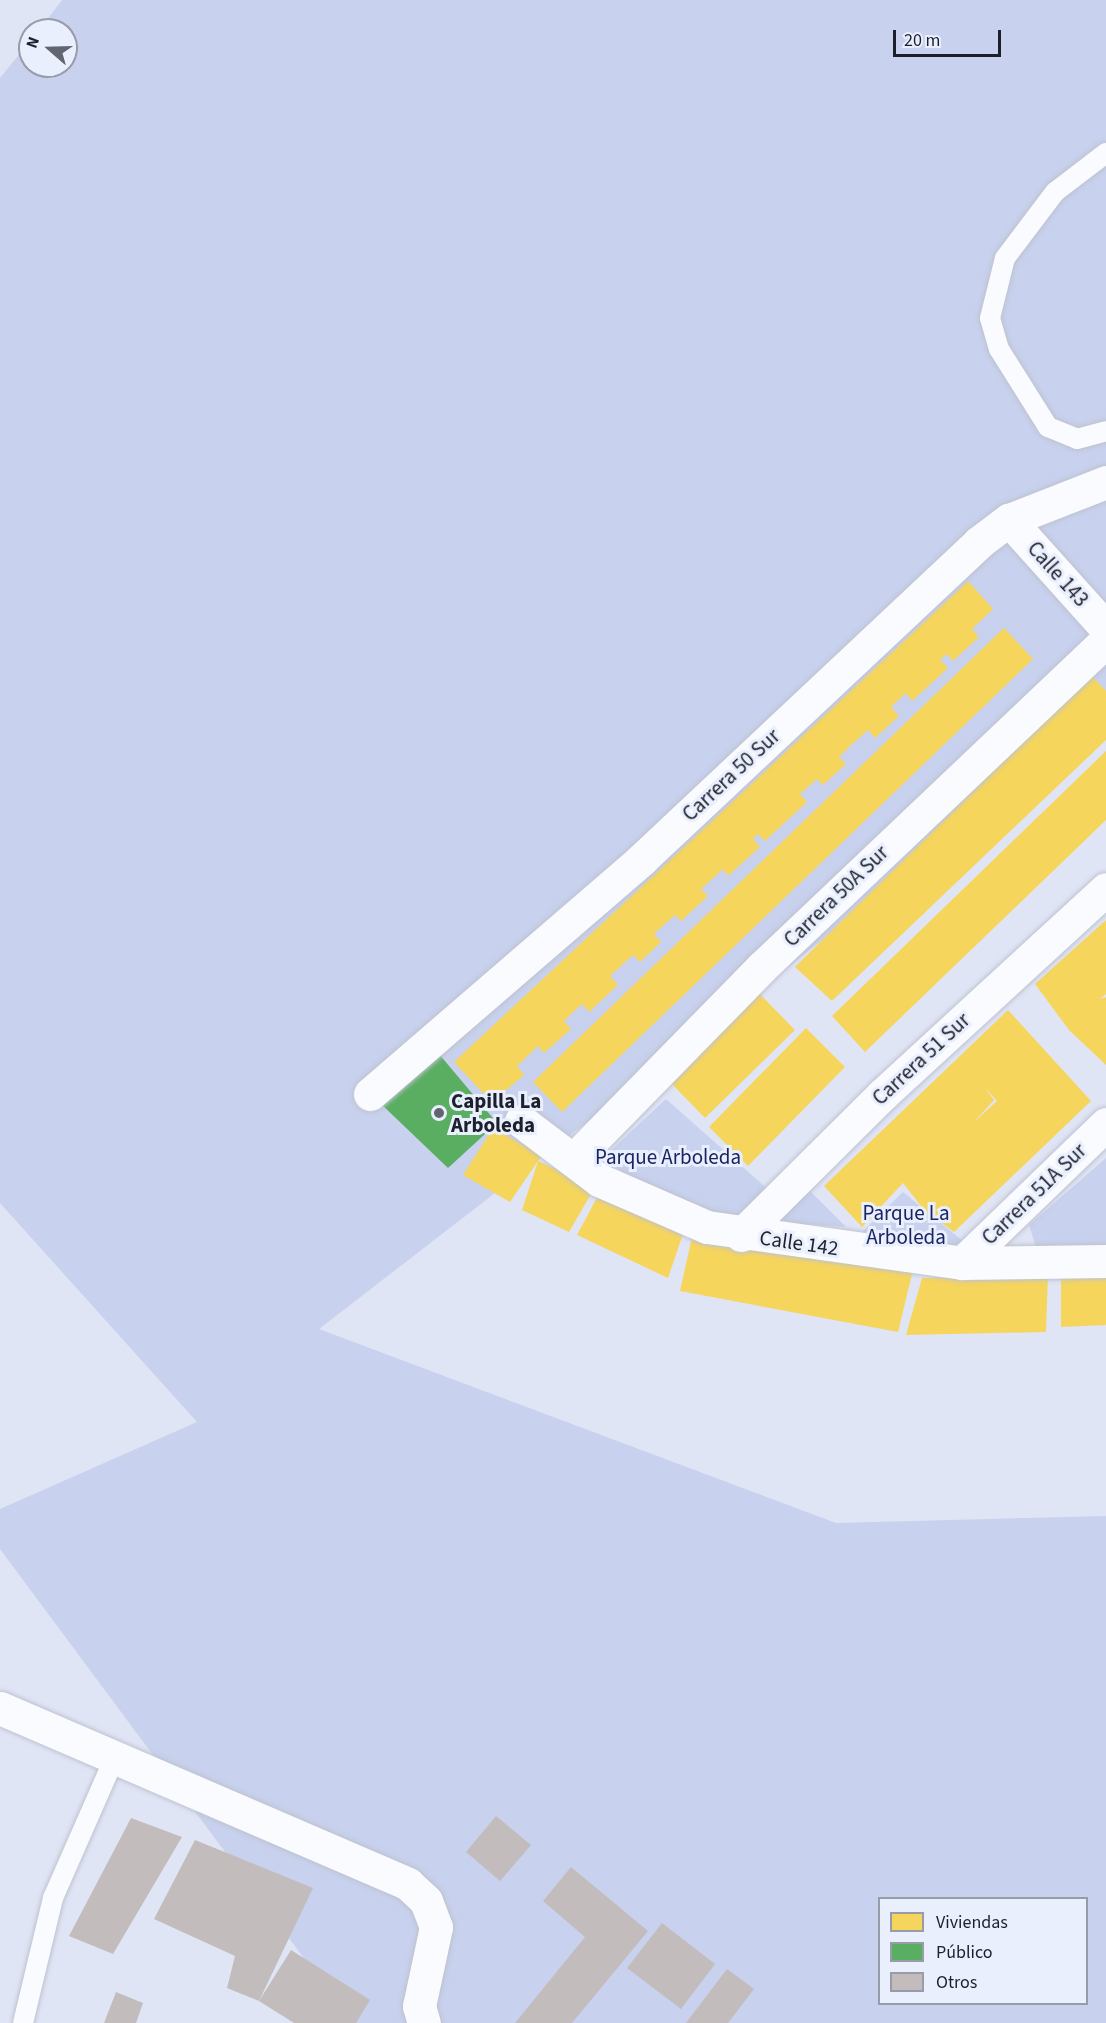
<!DOCTYPE html>
<meta charset="utf-8">
<style>
body{margin:0}
#map{position:relative;width:1106px;height:2023px;overflow:hidden;background:#e0e5f5;font-family:"Source Sans 3",sans-serif}
div>[style]{position:absolute}
.green>*{inset:0;background:#c8d1ed}
.homes>*{inset:0;background:#f6d55c}
.public>*{inset:0;background:#5aae61}
.building>*{inset:0;background:#c3bcbc}
.roads{filter:drop-shadow(0 0 2px #bec2d0) drop-shadow(0 0 2px #bec2d0)}
.service>*{height:20px;margin:-10px;padding:0 10px;transform-origin:10px;border-radius:10px;background:#fafbfe}
.minor>*{height:33px;margin:-16.5px;padding:0 16.5px;transform-origin:16.5px;border-radius:16.5px;background:#fafbfe}
.dots>*{width:16px;height:16px;translate:-50% -50%;box-sizing:border-box;border:3px solid #eaeffd;border-radius:50%}
span{translate:-50% -50%;white-space:nowrap;text-align:center;line-height:1.15;-webkit-text-stroke:6px #eaeffd;paint-order:stroke}
.street-label{font-size:21px;color:#1c202c}
.poi-label{font-size:21px;color:#1c202c;font-weight:700}
.left{translate:0 -50%;text-align:left}
.park-label{font-size:21px;color:#192463}
.legend{position:absolute;left:878px;top:1897px;width:210px;height:108px;box-sizing:border-box;background:#eaeffd;border:2px solid #989ca9;margin:0;padding:8px 10px;list-style:none;font-size:18px;color:#1c202c}
.legend li{display:flex;align-items:center;gap:12px;height:30px}
.legend b{width:30px;border:2px solid #989ca9}
.north{position:absolute;left:18px;top:18px;width:60px;height:60px;box-sizing:border-box;background:#eaeffd;border:2px solid #989ca9;border-radius:50%;rotate:290deg;font-size:16px;font-weight:700;line-height:24px;text-align:center;color:#1c202c}
.north::after{content:'';display:block;margin:auto;width:21px;height:27px;background:#616572;clip-path:polygon(50% 0,100% 100%,50% 72%,0 100%)}
.scale{position:absolute;left:893px;top:30px;width:108px;height:27px;box-sizing:border-box;border:3px solid #1c202c;border-top:0;padding-left:8px;font-size:18px;line-height:21px;white-space:nowrap;color:#1c202c;-webkit-text-stroke:4px #eaeffd;paint-order:stroke}
</style>
<div id="map">
<div class="green">
<div style="clip-path:polygon(evenodd,62px 0,1106px 0,1106px 721px,319px 1329px,836px 1523px,1106px 1516px,1106px 2023px,352px 2023px,0 1549px,0 1509px,197px 1422px,0 1203px,0 78px,30px 41px,30px 66px,66px 66px,66px 30px,39px 30px,62px 0,880px 1898px,1086px 1898px,1086px 2004px,880px 2004px,880px 1898px)"></div>
<div style="clip-path:polygon(666px 1099px,771px 1192px,734px 1218px,657px 1202px,604px 1157px)"></div>
<div style="clip-path:polygon(1106px 1158px,1106px 1254px,1039px 1257px,1029px 1225px)"></div>
<div style="clip-path:polygon(809px 1190px,846px 1227px,777px 1222px)"></div>
<div style="clip-path:polygon(903px 1192px,970px 1247px,854px 1240px)"></div>
</div>
<div class="homes">
<div style="clip-path:polygon(968px 581px,993px 609px,972px 629px,979px 637px,953px 661px,947px 654px,940px 660px,948px 668px,912px 701px,906px 693px,891px 707px,899px 716px,875px 738px,868px 730px,850px 746px,839px 757px,846px 764px,823px 785px,817px 779px,800px 794px,807px 802px,765px 841px,758px 834px,753px 839px,760px 847px,728px 876px,723px 869px,711px 880px,701px 889px,708px 896px,681px 921px,675px 915px,654px 934px,661px 942px,640px 962px,633px 955px,610px 976px,618px 985px,589px 1012px,582px 1004px,572px 1013px,564px 1021px,571px 1029px,544px 1053px,538px 1046px,517px 1066px,524px 1075px,498px 1097px,492px 1091px,486px 1096px,454px 1062px)"></div>
<div style="clip-path:polygon(1004px 628px,1033px 659px,562px 1112px,533px 1082px)"></div>
<div style="clip-path:polygon(1091px 675px,1106px 691px,1106px 740px,832px 1001px,795px 967px)"></div>
<div style="clip-path:polygon(1106px 751px,1106px 820px,865px 1052px,832px 1016px)"></div>
<div style="clip-path:polygon(1106px 920px,1106px 994px,1100px 999px,1106px 997px,1106px 1065px,1069px 1030px,1035px 984px)"></div>
<div style="clip-path:polygon(757px 991px,795px 1030px,705px 1118px,667px 1079px)"></div>
<div style="clip-path:polygon(evenodd,1008px 1010px,1091px 1101px,954px 1232px,925px 1211px,903px 1183px,862px 1227px,824px 1186px,1008px 1010px,984px 1087px,997px 1101px,974px 1122px,994px 1100px,984px 1087px)"></div>
<div style="clip-path:polygon(806px 1028px,845px 1067px,748px 1166px,709px 1127px)"></div>
<div style="clip-path:polygon(493px 1128px,542px 1156px,538px 1161px,595px 1187px,569px 1232px,522px 1210px,538px 1161px,510px 1202px,463px 1175px)"></div>
<div style="clip-path:polygon(601px 1190px,685px 1228px,668px 1278px,577px 1235px)"></div>
<div style="clip-path:polygon(692px 1237px,913px 1270px,898px 1332px,680px 1291px)"></div>
<div style="clip-path:polygon(1106px 1272px,1106px 1325px,1061px 1327px,1061px 1276px)"></div>
<div style="clip-path:polygon(1048px 1275px,1046px 1332px,906px 1335px,922px 1278px)"></div>
</div>
<div class="public">
<div style="clip-path:polygon(439px 1054px,497px 1123px,448px 1168px,379px 1102px)"></div>
</div>
<div class="building">
<div style="clip-path:polygon(496px 1816px,531px 1845px,500px 1881px,466px 1852px)"></div>
<div style="clip-path:polygon(131px 1818px,182px 1837px,113px 1954px,69px 1936px)"></div>
<div style="clip-path:polygon(195px 1840px,313px 1888px,259px 2001px,227px 1988px,235px 1956px,154px 1919px)"></div>
<div style="clip-path:polygon(571px 1867px,648px 1931px,572px 2023px,515px 2023px,585px 1937px,543px 1901px)"></div>
<div style="clip-path:polygon(662px 1923px,715px 1964px,681px 2009px,627px 1968px)"></div>
<div style="clip-path:polygon(291px 1950px,370px 2000px,356px 2023px,294px 2023px,259px 2001px)"></div>
<div style="clip-path:polygon(727px 1969px,754px 1989px,728px 2023px,686px 2023px)"></div>
<div style="clip-path:polygon(116px 1992px,143px 2003px,136px 2023px,104px 2023px)"></div>
</div>
<div class="roads">
<div class="service">
<div style="left:1106px;top:153px;width:64px;rotate:142.6deg"></div>
<div style="left:1055px;top:192px;width:83px;rotate:127.1deg"></div>
<div style="left:1005px;top:258px;width:62px;rotate:104deg"></div>
<div style="left:990px;top:318px;width:32px;rotate:74deg"></div>
<div style="left:999px;top:349px;width:92px;rotate:57.9deg"></div>
<div style="left:1048px;top:427px;width:31px;rotate:22deg"></div>
<div style="left:1077px;top:439px;width:30px;rotate:-15deg"></div>
<div style="left:23px;top:2023px;width:129px;rotate:-76.5deg"></div>
<div style="left:53px;top:1898px;width:154px;rotate:-66.3deg"></div>
</div>
<div class="minor">
<div style="left:1009px;top:520px;width:145px;rotate:48.1deg"></div>
<div style="left:370px;top:1094px;width:359px;rotate:-40.8deg"></div>
<div style="left:642px;top:859px;width:461px;rotate:-43.2deg"></div>
<div style="left:978px;top:543px;width:39px;rotate:-37deg"></div>
<div style="left:1009px;top:520px;width:104px;rotate:-21.4deg"></div>
<div style="left:521px;top:1121px;width:98px;rotate:37.1deg"></div>
<div style="left:599px;top:1180px;width:118px;rotate:23.5deg"></div>
<div style="left:707px;top:1227px;width:258px;rotate:8deg"></div>
<div style="left:962px;top:1263px;width:144px;rotate:-0.8deg"></div>
<div style="left:573px;top:1160px;width:270px;rotate:-45.6deg"></div>
<div style="left:762px;top:967px;width:475px;rotate:-43.5deg"></div>
<div style="left:741px;top:1235px;width:199px;rotate:-44.8deg"></div>
<div style="left:882px;top:1095px;width:304px;rotate:-42.6deg"></div>
<div style="left:962px;top:1263px;width:200px;rotate:-44deg"></div>
<div style="left:0;top:1708px;width:444px;rotate:23.3deg"></div>
<div style="left:408px;top:1884px;width:25px;rotate:43deg"></div>
<div style="left:426px;top:1901px;width:28px;rotate:69deg"></div>
<div style="left:436px;top:1927px;width:81px;rotate:102.1deg"></div>
<div style="left:419px;top:2006px;width:18px;rotate:74deg"></div>
</div>
</div>
<div class="dots">
<div style="left:439px;top:1113px;background:#616572"></div>
</div>
<div class="street-label">
<span style="left:1058px;top:574px;rotate:48deg">Calle 143</span>
<span style="left:731px;top:775px;rotate:-43deg">Carrera 50 Sur</span>
<span style="left:836px;top:896px;rotate:-44deg">Carrera 50A Sur</span>
<span style="left:921px;top:1059px;rotate:-43deg">Carrera 51 Sur</span>
<span style="left:1034px;top:1194px;rotate:-44deg">Carrera 51A Sur</span>
<span style="left:799px;top:1243px;rotate:8deg">Calle 142</span>
</div>
<div class="poi-label">
<span class="left" style="left:451px;top:1113px">Capilla La<br>Arboleda</span>
</div>
<div class="park-label">
<span style="left:668px;top:1157px">Parque Arboleda</span>
<span style="left:906px;top:1225px">Parque La<br>Arboleda</span>
</div>
<ul class="legend">
<li><b style="height:16px;background:#f6d55c"></b>Viviendas</li>
<li><b style="height:16px;background:#5aae61"></b>Público</li>
<li><b style="height:16px;background:#c3bcbc"></b>Otros</li>
</ul>
<div class="north">N</div>
<div class="scale">20 m</div>
</div>
